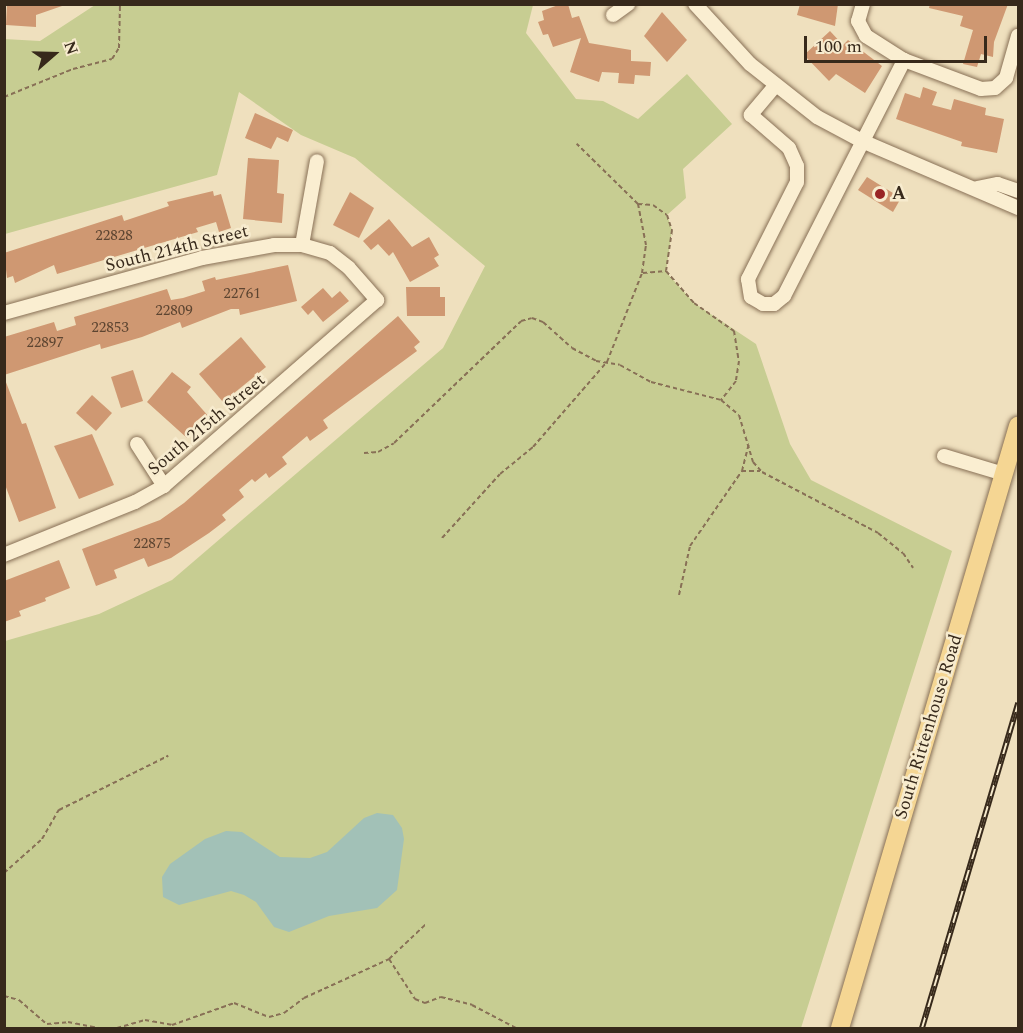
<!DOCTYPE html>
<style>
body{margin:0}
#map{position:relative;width:1023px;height:1033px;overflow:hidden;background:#efe0be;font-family:Spectral,serif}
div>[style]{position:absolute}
.green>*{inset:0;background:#c7cd92}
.water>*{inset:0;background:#a2c1b7}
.building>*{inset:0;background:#cf9872}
.path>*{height:2px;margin-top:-1px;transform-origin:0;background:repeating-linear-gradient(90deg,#887056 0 4.5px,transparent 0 7.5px)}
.roads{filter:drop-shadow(0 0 2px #887056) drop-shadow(0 0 2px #887056)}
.minor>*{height:14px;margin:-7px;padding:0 7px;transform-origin:7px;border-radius:7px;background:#faeed1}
.major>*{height:18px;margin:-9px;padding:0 9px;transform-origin:9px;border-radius:9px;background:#f5d693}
.rail>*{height:6px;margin-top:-3px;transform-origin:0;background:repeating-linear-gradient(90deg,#f7ebce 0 11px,#37291b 0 22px);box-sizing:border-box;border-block:2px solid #37291b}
.dots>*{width:16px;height:16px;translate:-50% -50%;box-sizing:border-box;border:3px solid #f7ebce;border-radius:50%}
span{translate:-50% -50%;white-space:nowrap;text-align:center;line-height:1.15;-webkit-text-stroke:5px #f7ebce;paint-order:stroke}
.number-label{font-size:15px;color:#5d4531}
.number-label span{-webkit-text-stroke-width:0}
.poi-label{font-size:18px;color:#37291b;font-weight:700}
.left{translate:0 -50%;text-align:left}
.street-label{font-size:18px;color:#37291b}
.frame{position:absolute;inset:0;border:6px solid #37291b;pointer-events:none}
.north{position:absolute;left:24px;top:24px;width:60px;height:60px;-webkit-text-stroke:4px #f7ebce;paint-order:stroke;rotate:70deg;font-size:16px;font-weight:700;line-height:24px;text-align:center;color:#37291b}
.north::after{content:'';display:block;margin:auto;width:21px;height:27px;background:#37291b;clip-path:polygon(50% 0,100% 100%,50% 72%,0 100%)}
.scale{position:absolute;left:804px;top:36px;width:183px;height:27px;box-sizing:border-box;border:3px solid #37291b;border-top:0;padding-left:8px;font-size:18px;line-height:21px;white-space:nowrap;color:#37291b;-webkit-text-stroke:4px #f7ebce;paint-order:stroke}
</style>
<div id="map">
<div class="green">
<div style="clip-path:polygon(95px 5px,533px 5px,526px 33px,576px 99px,603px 101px,638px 119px,687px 74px,732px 124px,683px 169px,686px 198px,667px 215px,672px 230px,666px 272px,694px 303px,756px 344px,790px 444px,811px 480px,952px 551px,801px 1028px,5px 1028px,5px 641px,99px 614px,172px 580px,443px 348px,485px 266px,355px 158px,301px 135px,239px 92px,217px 175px,5px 234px,4px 39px,40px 41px)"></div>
</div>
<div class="water">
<div style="clip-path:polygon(377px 813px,393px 815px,402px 828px,404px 839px,397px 890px,377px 908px,329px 916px,289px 932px,274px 927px,256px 902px,244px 895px,231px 891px,179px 905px,163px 897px,162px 877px,170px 864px,205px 839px,226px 831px,242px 832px,280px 857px,310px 858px,327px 852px,364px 818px)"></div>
</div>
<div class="building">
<div style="clip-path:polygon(7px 4px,62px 4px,62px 6px,36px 15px,36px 27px,6px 25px)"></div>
<div style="clip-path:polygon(561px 4px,568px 4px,572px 18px,579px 16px,589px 43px,631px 50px,631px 61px,651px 62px,650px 76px,635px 75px,634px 84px,618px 83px,619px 73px,602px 72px,599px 82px,570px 72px,581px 38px,553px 47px,548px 34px,543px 35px,538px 22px,544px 20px,542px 11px)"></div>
<div style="clip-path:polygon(800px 4px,838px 4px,835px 26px,797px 15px)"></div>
<div style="clip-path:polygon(930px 4px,1008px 4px,994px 42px,993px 57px,981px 54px,977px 67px,963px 64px,973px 30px,960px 26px,963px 16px,929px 8px)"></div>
<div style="clip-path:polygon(662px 12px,687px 40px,667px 62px,644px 36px)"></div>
<div style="clip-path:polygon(830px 31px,843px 45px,848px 40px,882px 66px,865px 93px,836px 74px,829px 81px,804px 55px)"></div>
<div style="clip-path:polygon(923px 87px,937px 92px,932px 105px,951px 110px,954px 99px,986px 108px,985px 115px,1004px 119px,997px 153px,961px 146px,962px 142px,896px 119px,905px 93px,920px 98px)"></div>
<div style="clip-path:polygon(255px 113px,293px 130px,288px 142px,277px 137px,271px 149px,245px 138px)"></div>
<div style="clip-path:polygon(248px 158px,279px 160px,277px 193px,284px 194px,282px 223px,243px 219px)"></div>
<div style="clip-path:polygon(867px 177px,901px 198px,893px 212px,858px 190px)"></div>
<div style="clip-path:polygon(213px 191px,214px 196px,221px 194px,231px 228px,219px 232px,216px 222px,196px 228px,198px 232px,57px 274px,54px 265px,15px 283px,13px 276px,7px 278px,4px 253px,122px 215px,124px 221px,169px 206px,167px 202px)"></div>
<div style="clip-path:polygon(350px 192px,374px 208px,359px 238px,333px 225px)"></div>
<div style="clip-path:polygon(389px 219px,412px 247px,429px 237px,439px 255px,434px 258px,439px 266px,410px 282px,393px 252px,389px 256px,378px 244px,371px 250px,363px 241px)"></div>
<div style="clip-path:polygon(288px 265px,297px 301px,240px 315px,239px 309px,231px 309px,182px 328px,180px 322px,142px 337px,101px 349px,100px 344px,4px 375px,4px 337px,54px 322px,57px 331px,76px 325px,74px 317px,167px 289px,171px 300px,183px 298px,205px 291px,202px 281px,215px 277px,216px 280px)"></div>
<div style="clip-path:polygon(406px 287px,440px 287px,440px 297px,445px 297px,445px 316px,407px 316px)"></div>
<div style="clip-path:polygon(323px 288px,332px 298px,340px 291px,349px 301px,323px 322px,313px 310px,308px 315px,301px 307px)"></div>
<div style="clip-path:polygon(398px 316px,420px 342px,414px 347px,417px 351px,323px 420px,328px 428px,310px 441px,307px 436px,282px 457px,287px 464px,269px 478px,266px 473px,255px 482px,252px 479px,239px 490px,244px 497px,222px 515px,226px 520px,209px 533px,171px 558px,148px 567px,144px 558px,114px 570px,117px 578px,96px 586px,82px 549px,160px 520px,184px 503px)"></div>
<div style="clip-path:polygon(241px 337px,266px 367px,223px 402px,199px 374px)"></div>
<div style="clip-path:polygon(133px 370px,143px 401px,121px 408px,111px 377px)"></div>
<div style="clip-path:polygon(172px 372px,191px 387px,187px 392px,210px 418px,187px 438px,147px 402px)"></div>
<div style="clip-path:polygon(4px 377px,22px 424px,26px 423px,56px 508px,19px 522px,4px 482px)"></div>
<div style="clip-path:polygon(92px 395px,112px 413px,96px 431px,76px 413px)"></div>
<div style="clip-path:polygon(92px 434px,114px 485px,79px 499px,54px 446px)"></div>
<div style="clip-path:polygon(59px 560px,70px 588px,45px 598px,46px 601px,19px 611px,21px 616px,4px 622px,4px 581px)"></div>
</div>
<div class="path">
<div style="left:4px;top:97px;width:74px;rotate:-22.1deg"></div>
<div style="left:73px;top:69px;width:40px;rotate:-14.4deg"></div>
<div style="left:112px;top:59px;width:13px;rotate:-58deg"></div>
<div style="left:119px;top:48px;width:44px;rotate:-88.7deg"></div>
<div style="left:638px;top:204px;width:15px;rotate:4deg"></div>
<div style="left:653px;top:205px;width:17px;rotate:36deg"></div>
<div style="left:667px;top:215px;width:16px;rotate:72deg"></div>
<div style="left:672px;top:230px;width:41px;rotate:98.3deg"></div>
<div style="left:643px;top:273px;width:23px;rotate:-5deg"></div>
<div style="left:666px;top:271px;width:43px;rotate:48.8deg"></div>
<div style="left:694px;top:303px;width:49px;rotate:35deg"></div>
<div style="left:734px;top:331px;width:30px;rotate:81deg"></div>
<div style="left:739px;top:361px;width:20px;rotate:99deg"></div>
<div style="left:736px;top:381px;width:24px;rotate:128deg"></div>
<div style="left:364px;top:453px;width:14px;rotate:-4deg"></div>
<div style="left:378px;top:452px;width:18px;rotate:-29deg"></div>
<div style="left:394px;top:443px;width:176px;rotate:-43.8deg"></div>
<div style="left:521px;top:321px;width:11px;rotate:-15deg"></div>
<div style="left:532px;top:318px;width:12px;rotate:20deg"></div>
<div style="left:543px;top:322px;width:39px;rotate:42deg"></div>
<div style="left:572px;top:348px;width:27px;rotate:28deg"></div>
<div style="left:596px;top:361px;width:24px;rotate:9deg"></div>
<div style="left:620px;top:365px;width:35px;rotate:29deg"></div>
<div style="left:651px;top:382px;width:72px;rotate:14.4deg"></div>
<div style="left:721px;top:400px;width:23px;rotate:40deg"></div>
<div style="left:739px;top:415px;width:49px;rotate:73.4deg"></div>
<div style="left:753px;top:462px;width:13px;rotate:48deg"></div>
<div style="left:762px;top:472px;width:131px;rotate:27.7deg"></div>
<div style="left:878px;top:533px;width:32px;rotate:39deg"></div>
<div style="left:903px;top:553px;width:18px;rotate:56deg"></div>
<div style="left:742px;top:471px;width:18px"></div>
<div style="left:442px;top:538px;width:86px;rotate:-47.8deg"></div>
<div style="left:500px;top:474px;width:43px;rotate:-39.3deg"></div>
<div style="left:533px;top:447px;width:113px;rotate:-49deg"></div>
<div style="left:607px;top:362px;width:96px;rotate:-68.5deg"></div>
<div style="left:642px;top:273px;width:28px;rotate:-82deg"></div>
<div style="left:646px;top:245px;width:42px;rotate:-101deg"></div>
<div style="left:638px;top:204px;width:86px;rotate:-135.5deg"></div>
<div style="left:679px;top:595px;width:50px;rotate:-77.3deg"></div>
<div style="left:690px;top:546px;width:91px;rotate:-55.3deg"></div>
<div style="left:742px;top:471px;width:30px;rotate:-76deg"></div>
<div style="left:4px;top:873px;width:51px;rotate:-41.8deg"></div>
<div style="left:42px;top:839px;width:34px;rotate:-60deg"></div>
<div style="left:59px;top:810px;width:122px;rotate:-26.4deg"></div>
<div style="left:389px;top:959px;width:48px;rotate:57deg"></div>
<div style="left:415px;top:999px;width:11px;rotate:22deg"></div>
<div style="left:425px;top:1003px;width:17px;rotate:-21deg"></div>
<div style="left:441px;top:997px;width:32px;rotate:14deg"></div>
<div style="left:472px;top:1005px;width:50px;rotate:27.6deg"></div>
<div style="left:4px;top:996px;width:16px;rotate:15deg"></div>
<div style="left:19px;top:1000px;width:37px;rotate:41deg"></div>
<div style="left:47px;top:1024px;width:21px;rotate:-5deg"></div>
<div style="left:68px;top:1022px;width:31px;rotate:11deg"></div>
<div style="left:117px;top:1028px;width:29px;rotate:-16deg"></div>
<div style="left:145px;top:1020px;width:27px;rotate:10deg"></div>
<div style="left:172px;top:1025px;width:66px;rotate:-19.5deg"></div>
<div style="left:234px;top:1003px;width:38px;rotate:22deg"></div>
<div style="left:269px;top:1017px;width:16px;rotate:-15deg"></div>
<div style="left:284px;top:1013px;width:25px;rotate:-37deg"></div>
<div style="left:304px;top:998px;width:94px;rotate:-24.6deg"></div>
<div style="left:389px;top:959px;width:50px;rotate:-43.4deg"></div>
</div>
<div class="roads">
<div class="minor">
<div style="left:695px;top:4px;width:81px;rotate:47.5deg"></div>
<div style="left:750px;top:64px;width:85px;rotate:38.3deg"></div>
<div style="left:817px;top:117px;width:51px;rotate:28.1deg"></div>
<div style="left:862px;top:141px;width:170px;rotate:23.2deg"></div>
<div style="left:863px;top:4px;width:18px;rotate:106deg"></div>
<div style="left:858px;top:21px;width:17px;rotate:62deg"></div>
<div style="left:866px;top:36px;width:45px;rotate:32.3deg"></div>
<div style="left:904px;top:60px;width:82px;rotate:20.6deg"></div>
<div style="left:981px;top:89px;width:14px;rotate:-4deg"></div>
<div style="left:995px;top:88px;width:15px;rotate:-42deg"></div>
<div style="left:1006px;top:78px;width:44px;rotate:-74.1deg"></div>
<div style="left:613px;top:15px;width:19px;rotate:-36deg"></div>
<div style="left:775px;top:86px;width:38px;rotate:130deg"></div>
<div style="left:751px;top:115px;width:50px;rotate:41deg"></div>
<div style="left:789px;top:148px;width:20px;rotate:66deg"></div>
<div style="left:797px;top:166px;width:16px;rotate:90deg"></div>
<div style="left:797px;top:182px;width:109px;rotate:116.8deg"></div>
<div style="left:748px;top:279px;width:18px;rotate:81deg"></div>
<div style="left:751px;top:297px;width:14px;rotate:30deg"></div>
<div style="left:763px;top:304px;width:11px"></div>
<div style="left:774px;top:304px;width:13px;rotate:-39deg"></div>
<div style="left:784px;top:296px;width:265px;rotate:-63deg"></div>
<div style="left:977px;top:188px;width:21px;rotate:-11deg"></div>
<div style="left:998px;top:184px;width:21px;rotate:19deg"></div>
<div style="left:302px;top:245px;width:85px;rotate:-79.9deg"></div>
<div style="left:4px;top:313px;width:205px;rotate:-15.5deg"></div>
<div style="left:202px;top:258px;width:73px;rotate:-10.2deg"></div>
<div style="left:274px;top:245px;width:28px"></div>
<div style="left:302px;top:245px;width:29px;rotate:16deg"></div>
<div style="left:330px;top:253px;width:24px;rotate:38deg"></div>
<div style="left:349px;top:268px;width:43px;rotate:48.8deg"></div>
<div style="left:377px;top:300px;width:283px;rotate:138.9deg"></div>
<div style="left:164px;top:486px;width:33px;rotate:151deg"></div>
<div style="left:135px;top:502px;width:141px;rotate:158deg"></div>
<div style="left:137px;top:444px;width:50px;rotate:57.3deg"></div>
<div style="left:944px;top:456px;width:63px;rotate:16.7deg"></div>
</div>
<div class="major">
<div style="left:840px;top:1028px;width:628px;rotate:-73.53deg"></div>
</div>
</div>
<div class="rail">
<div style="left:922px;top:1028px;width:339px;rotate:-73.5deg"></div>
</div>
<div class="dots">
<div style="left:880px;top:194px;background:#992425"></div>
</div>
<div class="number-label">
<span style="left:114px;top:236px">22828</span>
<span style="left:242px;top:294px">22761</span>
<span style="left:174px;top:311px">22809</span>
<span style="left:110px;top:328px">22853</span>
<span style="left:45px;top:343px">22897</span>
<span style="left:152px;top:544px">22875</span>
</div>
<div class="poi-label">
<span class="left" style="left:892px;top:194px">A</span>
</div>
<div class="street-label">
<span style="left:177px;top:249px;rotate:-14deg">South 214th Street</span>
<span style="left:207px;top:425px;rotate:-40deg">South 215th Street</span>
<span style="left:929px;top:727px;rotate:-73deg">South Rittenhouse Road</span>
</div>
<div class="frame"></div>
<div class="north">N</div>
<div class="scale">100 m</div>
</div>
